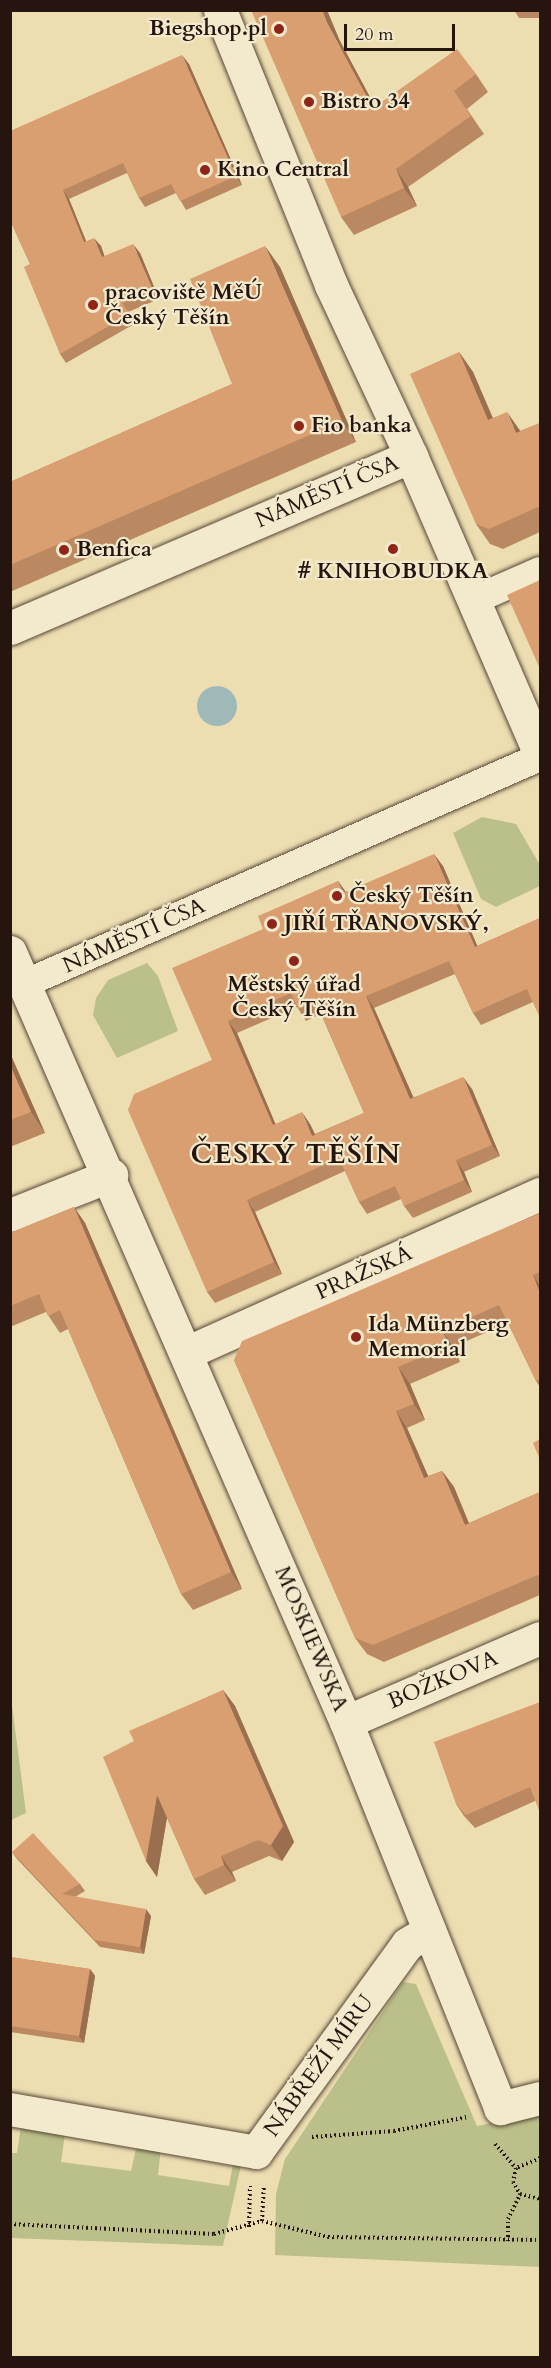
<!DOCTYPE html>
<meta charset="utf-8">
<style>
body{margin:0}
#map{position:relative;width:551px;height:2368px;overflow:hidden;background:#eddeb2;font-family:Cardo,serif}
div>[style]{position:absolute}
.green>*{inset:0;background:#bbc08a}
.water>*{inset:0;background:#9eb9b7}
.round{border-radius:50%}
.path>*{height:4px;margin-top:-2px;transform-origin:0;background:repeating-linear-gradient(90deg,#25150e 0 1.5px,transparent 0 4.5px)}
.roads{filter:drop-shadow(0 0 2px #574737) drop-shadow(0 0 2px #574737)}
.pedestrian>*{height:28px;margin:-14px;padding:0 14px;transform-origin:14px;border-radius:14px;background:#f3eacd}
.minor>*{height:33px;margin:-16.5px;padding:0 16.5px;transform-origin:16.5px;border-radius:16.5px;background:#f3eacd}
.wall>*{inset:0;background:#bb8961}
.shaded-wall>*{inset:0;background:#996f4f}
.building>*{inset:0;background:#da9f71}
.dots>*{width:16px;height:16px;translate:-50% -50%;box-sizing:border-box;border:3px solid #f3eacd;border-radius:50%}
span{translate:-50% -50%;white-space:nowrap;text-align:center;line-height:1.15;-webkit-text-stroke:4.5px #f3eacd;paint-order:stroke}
.poi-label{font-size:22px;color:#25150e;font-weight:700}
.right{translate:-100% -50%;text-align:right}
.left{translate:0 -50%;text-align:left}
.street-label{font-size:22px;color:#25150e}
.district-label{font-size:28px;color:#25150e;font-weight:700;letter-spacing:1.5px}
.frame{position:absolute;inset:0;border:12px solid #25150e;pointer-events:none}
.scale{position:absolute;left:344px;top:24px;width:111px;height:27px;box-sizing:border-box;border:3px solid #25150e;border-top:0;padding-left:8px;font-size:18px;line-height:21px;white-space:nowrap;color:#25150e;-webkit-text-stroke:4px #f3eacd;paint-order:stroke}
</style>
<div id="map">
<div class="green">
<div style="clip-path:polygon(482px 817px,516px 824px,540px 865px,540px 886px,496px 907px,481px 899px,453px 833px)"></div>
<div style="clip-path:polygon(147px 963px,158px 976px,178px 1031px,117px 1058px,93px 1015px,96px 998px,108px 980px)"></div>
<div style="clip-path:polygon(10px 1690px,26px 1813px,11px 1820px,10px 1820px)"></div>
<div style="clip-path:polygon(403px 1982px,416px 1984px,477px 2126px,540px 2112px,540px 2267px,275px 2255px,276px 2194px,285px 2159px)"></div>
<div style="clip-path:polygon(21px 2126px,65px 2134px,61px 2162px,131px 2171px,137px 2144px,161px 2148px,158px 2175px,229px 2186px,234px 2159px,242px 2161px,223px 2246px,11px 2238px,11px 2153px,17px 2153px)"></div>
</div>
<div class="water">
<div class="round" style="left:197px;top:686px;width:40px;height:40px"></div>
</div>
<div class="path">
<div style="left:312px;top:2137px;width:82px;rotate:-4.2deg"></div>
<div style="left:394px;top:2131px;width:75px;rotate:-10.7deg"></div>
<div style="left:495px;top:2144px;width:32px;rotate:49deg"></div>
<div style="left:540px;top:2158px;width:26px;rotate:157deg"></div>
<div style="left:516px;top:2168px;width:14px;rotate:102deg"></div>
<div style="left:513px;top:2182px;width:14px;rotate:60deg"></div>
<div style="left:520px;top:2194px;width:21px;rotate:14deg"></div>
<div style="left:262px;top:2221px;width:35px;rotate:-87deg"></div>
<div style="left:10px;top:2224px;width:204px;rotate:2.8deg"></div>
<div style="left:214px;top:2234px;width:50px;rotate:-15.2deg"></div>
<div style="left:262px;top:2221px;width:68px;rotate:13.6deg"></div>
<div style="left:328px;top:2237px;width:212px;rotate:0.8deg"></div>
<div style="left:249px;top:2227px;width:41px;rotate:-88.6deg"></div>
<div style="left:508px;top:2241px;width:22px;rotate:-90deg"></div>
<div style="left:508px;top:2219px;width:28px;rotate:-64deg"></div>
</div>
<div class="roads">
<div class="pedestrian">
<div style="left:474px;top:600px;width:72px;rotate:-23.7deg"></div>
<div style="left:24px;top:984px;width:564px;rotate:-23.75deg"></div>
</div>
<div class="minor">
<div style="left:220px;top:10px;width:297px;rotate:68deg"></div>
<div style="left:331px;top:285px;width:189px;rotate:64.9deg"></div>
<div style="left:10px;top:628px;width:436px;rotate:-23.2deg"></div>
<div style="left:411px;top:456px;width:325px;rotate:66.6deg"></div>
<div style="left:10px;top:952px;width:840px;rotate:66.43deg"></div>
<div style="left:346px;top:1722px;width:416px;rotate:68.2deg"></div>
<div style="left:500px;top:2108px;width:41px;rotate:-14deg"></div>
<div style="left:10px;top:1215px;width:109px;rotate:-21.6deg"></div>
<div style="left:188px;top:1352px;width:386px;rotate:-24.2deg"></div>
<div style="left:346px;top:1722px;width:211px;rotate:-23.4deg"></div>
<div style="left:10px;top:2109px;width:250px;rotate:9.9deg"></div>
<div style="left:256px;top:2152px;width:257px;rotate:-54deg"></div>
<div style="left:407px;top:1944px;width:26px;rotate:-31deg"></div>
</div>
</div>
<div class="wall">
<div style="clip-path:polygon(514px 10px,540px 10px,540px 18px,519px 18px)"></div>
<div style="clip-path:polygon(340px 41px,375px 107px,476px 74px,488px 92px,467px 109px,484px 134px,408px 187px,417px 206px,354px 235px,341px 217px)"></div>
<div style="clip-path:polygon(189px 64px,242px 185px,186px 210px,176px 193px,145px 207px,139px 198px,127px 173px,69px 199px,86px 241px,101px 246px,104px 256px,140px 253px,159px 299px,128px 312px,136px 323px,66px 363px,60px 354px,30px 264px,10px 220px)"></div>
<div style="clip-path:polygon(280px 267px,356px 442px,10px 592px,10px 482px,232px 384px)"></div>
<div style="clip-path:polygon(459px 352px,473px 372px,493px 418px,520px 431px,540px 423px,540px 532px,503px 549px,490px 544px,476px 524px)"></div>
<div style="clip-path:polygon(evenodd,443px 866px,477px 946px,540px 918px,533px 1002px,481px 1025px,473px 1013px,455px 974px,374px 1008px,413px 1097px,472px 1089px,500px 1156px,464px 1172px,472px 1192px,413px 1218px,404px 1206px,401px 1199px,367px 1214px,359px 1202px,345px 1171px,255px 1212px,282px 1274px,215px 1303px,207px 1292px,212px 1060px,263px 929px,338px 881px,346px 892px,443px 866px,297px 1007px,306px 1021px,321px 1014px,364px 1113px,315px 1134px,310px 1124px,275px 1124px,237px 1033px,297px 1007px)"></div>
<div style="clip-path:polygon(10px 1053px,45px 1133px,10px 1147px)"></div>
<div style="clip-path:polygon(74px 1207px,85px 1223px,242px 1589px,193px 1610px,181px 1594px,68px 1329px,60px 1333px,46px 1312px,10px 1327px,10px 1233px)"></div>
<div style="clip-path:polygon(540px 1213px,540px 1387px,536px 1381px,508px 1323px,453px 1347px,460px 1362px,410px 1384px,425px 1420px,407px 1428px,428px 1476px,442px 1471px,454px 1487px,469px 1523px,540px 1492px,540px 1595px,384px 1662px,367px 1654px,355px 1638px,234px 1360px)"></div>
<div style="clip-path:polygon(223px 1690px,235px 1706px,294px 1842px,282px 1861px,269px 1856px,232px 1872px,236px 1881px,205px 1895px,194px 1879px,167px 1818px,157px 1877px,146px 1861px,134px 1741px)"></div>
<div style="clip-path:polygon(540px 1702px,535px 1801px,475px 1828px,464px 1816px,456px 1804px)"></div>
<div style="clip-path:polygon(12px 1852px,80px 1884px,85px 1891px,75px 1897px,151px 1916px,144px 1954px,100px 1947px,17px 1859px)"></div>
<div style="clip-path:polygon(10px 1957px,90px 1969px,95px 1976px,84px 2043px,10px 2032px)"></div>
</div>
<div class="shaded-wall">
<div style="clip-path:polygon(322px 10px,327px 10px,340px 41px,386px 127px,373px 108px,327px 23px)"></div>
<div style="clip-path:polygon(182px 55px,189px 64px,242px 185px,236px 176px)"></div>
<div style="clip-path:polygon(396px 169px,408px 187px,417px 206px,404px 188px)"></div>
<div style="clip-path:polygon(63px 190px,69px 199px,90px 251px,84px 242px)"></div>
<div style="clip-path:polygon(94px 238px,101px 246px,108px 266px,102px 257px)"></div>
<div style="clip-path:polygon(133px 244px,140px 253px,159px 299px,153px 290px)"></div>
<div style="clip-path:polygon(265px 246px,280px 267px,356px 442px,342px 421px)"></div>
<div style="clip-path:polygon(459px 352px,473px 372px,502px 440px,488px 420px)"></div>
<div style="clip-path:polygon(507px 412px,521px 432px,516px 433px)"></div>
<div style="clip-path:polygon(434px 854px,443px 866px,483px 959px,475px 947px)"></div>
<div style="clip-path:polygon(338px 881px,346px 893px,343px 893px)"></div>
<div style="clip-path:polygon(366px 996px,374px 1008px,419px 1110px,410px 1099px)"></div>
<div style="clip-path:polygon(228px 1021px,237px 1033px,281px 1137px,273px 1125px)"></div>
<div style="clip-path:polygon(10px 1053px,45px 1133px,31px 1112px,10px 1065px)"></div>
<div style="clip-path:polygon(463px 1077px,472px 1089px,500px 1156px,492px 1145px)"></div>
<div style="clip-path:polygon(302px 1112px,310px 1124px,321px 1148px,312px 1136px)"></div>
<div style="clip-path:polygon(456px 1160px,464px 1172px,472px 1192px,464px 1180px)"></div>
<div style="clip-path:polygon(247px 1200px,255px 1212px,282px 1274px,274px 1262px)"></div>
<div style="clip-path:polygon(74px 1207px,85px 1223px,242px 1589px,231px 1572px)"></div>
<div style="clip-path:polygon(533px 1275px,540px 1286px,540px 1293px)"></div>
<div style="clip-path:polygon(442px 1330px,453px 1347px,460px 1362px,449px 1345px)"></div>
<div style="clip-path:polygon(398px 1367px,410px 1384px,425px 1420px,414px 1404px)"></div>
<div style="clip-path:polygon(396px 1411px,407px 1428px,436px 1494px,424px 1478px)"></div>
<div style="clip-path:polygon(442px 1471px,454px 1487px,476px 1541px,465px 1525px)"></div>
<div style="clip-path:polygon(223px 1690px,235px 1706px,294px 1842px,282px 1861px,271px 1845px)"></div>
<div style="clip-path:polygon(157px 1795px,168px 1811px,157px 1877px,146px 1861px)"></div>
<div style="clip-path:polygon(221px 1856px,232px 1872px,236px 1881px,224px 1865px)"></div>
<div style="clip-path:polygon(146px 1909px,151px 1916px,144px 1954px,140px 1947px)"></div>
<div style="clip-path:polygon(90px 1969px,95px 1976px,84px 2043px,79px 2036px)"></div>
</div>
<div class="building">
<div style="clip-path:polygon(251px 10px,322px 10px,327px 23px,373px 108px,457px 49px,476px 74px,454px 91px,471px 116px,396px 169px,404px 188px,341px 217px)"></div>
<div style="clip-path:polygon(182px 55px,236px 176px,180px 201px,171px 184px,139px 198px,123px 163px,63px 190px,84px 242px,94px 238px,102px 257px,133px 244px,153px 290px,122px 303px,130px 314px,60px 354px,24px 267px,30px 264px,10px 220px,10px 131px)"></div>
<div style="clip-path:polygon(265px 246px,342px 421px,10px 565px,10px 482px,232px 384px,190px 279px)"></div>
<div style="clip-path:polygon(459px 352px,488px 420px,507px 412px,516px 433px,540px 423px,540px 506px,489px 529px,476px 524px,410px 374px)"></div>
<div style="clip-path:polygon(540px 580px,540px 669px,507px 595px)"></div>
<div style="clip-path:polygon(evenodd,434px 854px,475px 947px,540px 918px,540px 1018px,527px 989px,473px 1013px,449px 961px,366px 996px,410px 1099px,463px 1077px,492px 1145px,456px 1160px,464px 1180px,404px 1206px,395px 1186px,359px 1202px,339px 1158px,247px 1200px,274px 1262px,207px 1292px,128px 1110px,134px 1094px,212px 1060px,172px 968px,263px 929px,258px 916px,338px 881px,343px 893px,434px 854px,291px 993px,298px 1009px,316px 1001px,364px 1113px,312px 1136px,302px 1112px,273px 1125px,228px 1021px,291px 993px)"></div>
<div style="clip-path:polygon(10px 1065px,31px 1112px,10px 1120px)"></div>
<div style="clip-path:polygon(74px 1207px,231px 1572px,181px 1594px,60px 1310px,48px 1316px,39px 1294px,10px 1306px,10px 1233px)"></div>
<div style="clip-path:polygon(540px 1213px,540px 1272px,533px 1275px,540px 1293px,540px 1379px,536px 1381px,499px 1305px,442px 1330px,449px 1345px,398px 1367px,414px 1404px,396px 1411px,424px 1478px,442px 1471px,465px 1525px,540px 1492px,540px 1574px,373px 1645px,355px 1638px,234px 1360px,242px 1341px)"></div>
<div style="clip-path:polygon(540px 1439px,540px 1460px,533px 1443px)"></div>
<div style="clip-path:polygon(223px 1690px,283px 1826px,271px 1845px,258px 1840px,221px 1856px,224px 1865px,194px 1879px,157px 1795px,146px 1861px,103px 1757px,134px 1741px,129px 1731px)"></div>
<div style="clip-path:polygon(540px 1702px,540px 1813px,530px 1787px,466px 1815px,456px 1804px,434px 1742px)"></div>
<div style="clip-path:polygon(33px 1833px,80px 1884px,62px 1894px,146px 1909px,140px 1947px,95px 1940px,12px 1852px)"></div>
<div style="clip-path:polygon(10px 1957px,90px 1969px,79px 2036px,10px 2026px)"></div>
</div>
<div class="dots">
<div style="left:279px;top:29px;background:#8f2418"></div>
<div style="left:309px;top:102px;background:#8f2418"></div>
<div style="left:205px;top:170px;background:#8f2418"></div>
<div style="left:93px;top:305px;background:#8f2418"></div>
<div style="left:299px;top:426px;background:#8f2418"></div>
<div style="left:393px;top:549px;background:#8f2418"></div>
<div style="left:64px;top:550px;background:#8f2418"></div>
<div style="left:337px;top:896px;background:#8f2418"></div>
<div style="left:272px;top:924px;background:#8f2418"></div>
<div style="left:294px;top:961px;background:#8f2418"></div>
<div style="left:356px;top:1337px;background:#8f2418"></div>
</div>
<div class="poi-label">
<span class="right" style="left:267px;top:29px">Biegshop.pl</span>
<span class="left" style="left:321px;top:102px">Bistro 34</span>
<span class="left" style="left:217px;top:170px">Kino Central</span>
<span class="left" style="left:105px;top:305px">pracoviště MěÚ<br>Český Těšín</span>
<span class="left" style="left:311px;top:426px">Fio banka</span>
<span class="left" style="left:76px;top:550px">Benfica</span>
<span style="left:393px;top:572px"># KNIHOBUDKA</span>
<span class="left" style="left:349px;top:896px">Český Těšín</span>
<span class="left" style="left:284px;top:924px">JIŘÍ TŘANOVSKÝ,</span>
<span style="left:294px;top:997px">Městský úřad<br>Český Těšín</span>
<span class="left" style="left:368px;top:1337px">Ida Münzberg<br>Memorial</span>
</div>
<div class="street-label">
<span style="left:327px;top:492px;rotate:-23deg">NÁMĚSTÍ ČSA</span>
<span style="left:134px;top:936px;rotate:-24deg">NÁMĚSTÍ ČSA</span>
<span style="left:364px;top:1273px;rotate:-24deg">PRAŽSKÁ</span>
<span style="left:311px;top:1639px;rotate:67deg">MOSKIEWSKA</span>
<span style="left:443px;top:1680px;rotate:-23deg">BOŽKOVA</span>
<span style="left:319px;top:2066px;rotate:-54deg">NÁBŘEŽÍ MÍRU</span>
</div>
<div class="district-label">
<span style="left:296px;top:1154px">ČESKÝ TĚŠÍN</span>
</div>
<div class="frame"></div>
<div class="scale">20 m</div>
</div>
